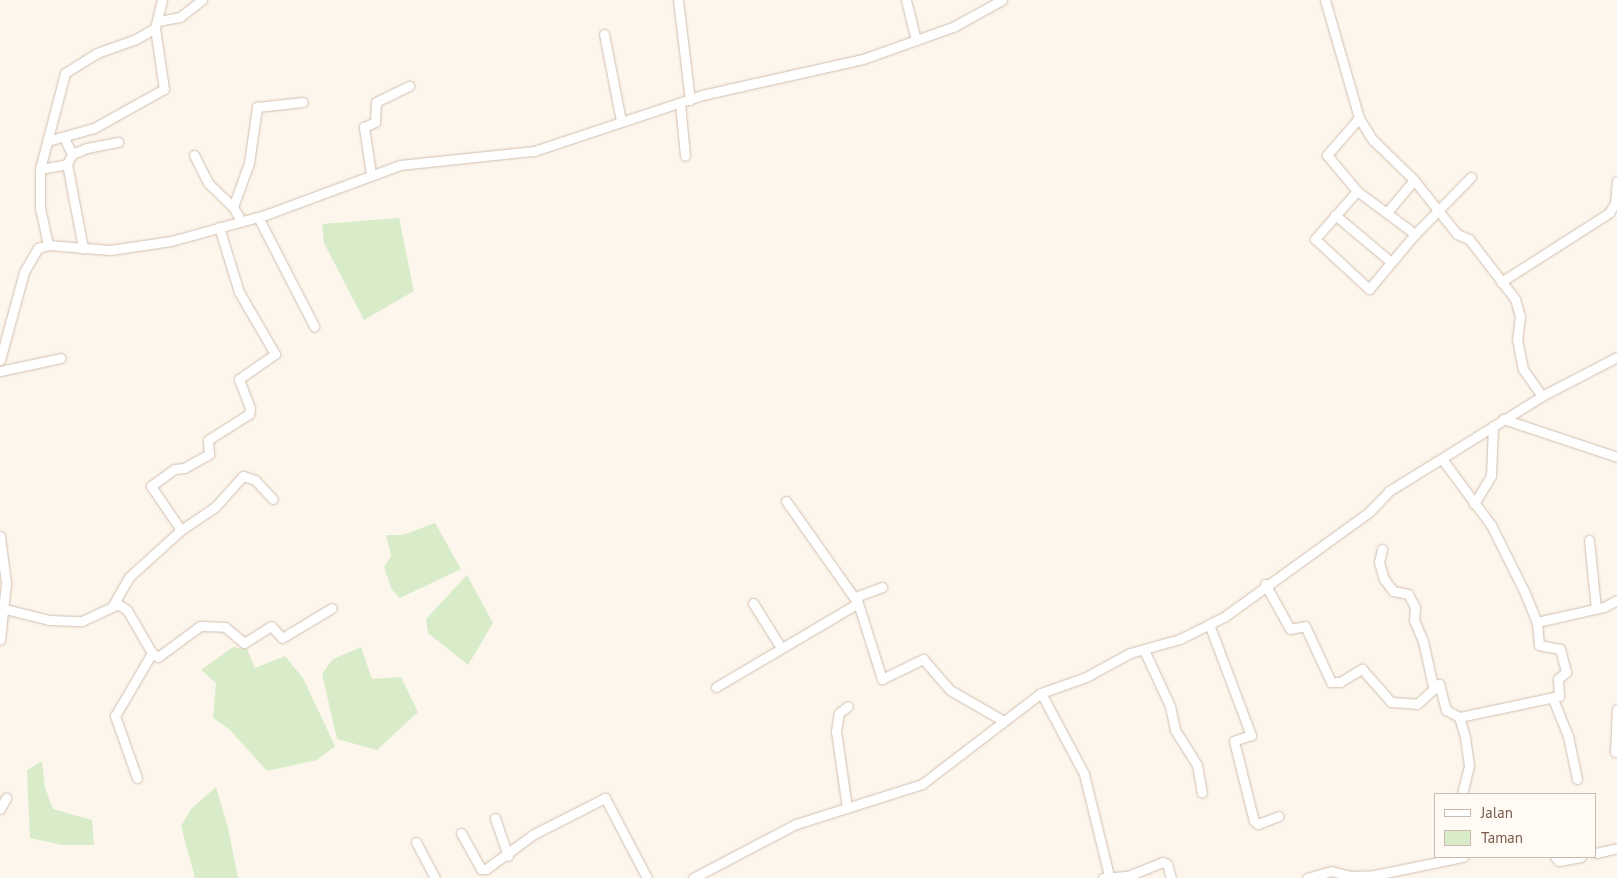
<!DOCTYPE html>
<style>
body{margin:0}
#map{position:relative;width:1617px;height:878px;overflow:hidden;background:#fdf6ec;font-family:"PT Sans",sans-serif}
div>[style]{position:absolute}
.green>*{inset:0;background:#d8ecc9}
.roads{filter:drop-shadow(0 0 1px #d1beb0) drop-shadow(0 0 1px #d1beb0)}
.minor>*{height:9px;margin:-4.5px;padding:0 4.5px;transform-origin:4.5px;border-radius:4.5px;background:#fff}
span{translate:-50% -50%;white-space:nowrap;text-align:center;line-height:1.15;-webkit-text-stroke:4.5px #fffaf3;paint-order:stroke}
.legend{position:absolute;left:1434px;top:793px;width:162px;height:65px;box-sizing:border-box;background:#fffaf3;border:1px solid #cabbb1;margin:0;padding:6px 9px;list-style:none;font-size:15px;color:#7a5c4d}
.legend li{display:flex;align-items:center;gap:10px;height:25px}
.legend b{width:25px;border:1px solid #cabbb1}
</style>
<div id="map">
<div class="green">
<div style="clip-path:polygon(399px 218px,414px 291px,364px 320px,324px 243px,322px 224px)"></div>
<div style="clip-path:polygon(435px 523px,461px 569px,400px 598px,392px 590px,384px 567px,391px 556px,386px 535px,403px 535px)"></div>
<div style="clip-path:polygon(467px 575px,493px 623px,468px 665px,428px 633px,426px 619px)"></div>
<div style="clip-path:polygon(233px 647px,247px 649px,255px 668px,285px 656px,303px 678px,335px 746px,317px 760px,267px 771px,229px 729px,213px 718px,216px 683px,201px 670px)"></div>
<div style="clip-path:polygon(361px 647px,372px 679px,401px 677px,418px 712px,377px 750px,337px 739px,322px 674px,333px 659px)"></div>
<div style="clip-path:polygon(42px 761px,45px 788px,53px 809px,92px 820px,94px 845px,62px 845px,30px 838px,27px 770px)"></div>
<div style="clip-path:polygon(216px 787px,228px 828px,238px 878px,195px 878px,181px 826px,191px 809px)"></div>
</div>
<div class="roads">
<div class="minor">
<div style="left:678px;top:0;width:101px;rotate:83.2deg"></div>
<div style="left:906px;top:0;width:41px;rotate:76deg"></div>
<div style="left:1325px;top:0;width:123px;rotate:73.9deg"></div>
<div style="left:1359px;top:118px;width:26px;rotate:58deg"></div>
<div style="left:1373px;top:140px;width:57px;rotate:44.3deg"></div>
<div style="left:1414px;top:180px;width:69px;rotate:51.5deg"></div>
<div style="left:1457px;top:234px;width:13px;rotate:23deg"></div>
<div style="left:1469px;top:239px;width:76px;rotate:52.5deg"></div>
<div style="left:1515px;top:299px;width:18px;rotate:74deg"></div>
<div style="left:1520px;top:316px;width:23px;rotate:97deg"></div>
<div style="left:1517px;top:339px;width:31px;rotate:79deg"></div>
<div style="left:1523px;top:369px;width:33px;rotate:55deg"></div>
<div style="left:158px;top:21px;width:22px;rotate:-10deg"></div>
<div style="left:180px;top:17px;width:28px;rotate:-38deg"></div>
<div style="left:604px;top:34px;width:89px;rotate:78.9deg"></div>
<div style="left:680px;top:103px;width:53px;rotate:84.6deg"></div>
<div style="left:1359px;top:118px;width:49px;rotate:130.9deg"></div>
<div style="left:1327px;top:155px;width:47px;rotate:50.2deg"></div>
<div style="left:1357px;top:191px;width:72px;rotate:36.6deg"></div>
<div style="left:51px;top:140px;width:45px;rotate:-15.6deg"></div>
<div style="left:94px;top:128px;width:80px;rotate:-29.1deg"></div>
<div style="left:164px;top:89px;width:62px;rotate:-98.4deg"></div>
<div style="left:66px;top:142px;width:13px;rotate:63deg"></div>
<div style="left:194px;top:155px;width:31px;rotate:63deg"></div>
<div style="left:208px;top:183px;width:35px;rotate:44deg"></div>
<div style="left:233px;top:207px;width:17px;rotate:59deg"></div>
<div style="left:67px;top:164px;width:86px;rotate:79.2deg"></div>
<div style="left:40px;top:169px;width:27px;rotate:-10deg"></div>
<div style="left:67px;top:164px;width:11px;rotate:-63deg"></div>
<div style="left:72px;top:154px;width:16px;rotate:-22deg"></div>
<div style="left:87px;top:148px;width:32px;rotate:-11deg"></div>
<div style="left:371px;top:174px;width:48px;rotate:-98.5deg"></div>
<div style="left:364px;top:127px;width:12px;rotate:-24deg"></div>
<div style="left:375px;top:122px;width:20px;rotate:-87deg"></div>
<div style="left:376px;top:102px;width:37px;rotate:-26deg"></div>
<div style="left:1357px;top:191px;width:64px;rotate:131.2deg"></div>
<div style="left:1315px;top:239px;width:74px;rotate:42.8deg"></div>
<div style="left:1369px;top:289px;width:72px;rotate:-50.1deg"></div>
<div style="left:1415px;top:234px;width:80px;rotate:-45.5deg"></div>
<div style="left:233px;top:207px;width:47px;rotate:-70deg"></div>
<div style="left:249px;top:163px;width:57px;rotate:-81.9deg"></div>
<div style="left:257px;top:107px;width:46px;rotate:-6.2deg"></div>
<div style="left:1388px;top:211px;width:40px;rotate:-50deg"></div>
<div style="left:1335px;top:215px;width:73px;rotate:40deg"></div>
<div style="left:258px;top:217px;width:123px;rotate:62.8deg"></div>
<div style="left:48px;top:245px;width:62px;rotate:4.6deg"></div>
<div style="left:110px;top:250px;width:62px;rotate:-8.4deg"></div>
<div style="left:171px;top:241px;width:98px;rotate:-15.5deg"></div>
<div style="left:265px;top:215px;width:144px;rotate:-20.3deg"></div>
<div style="left:400px;top:165px;width:135px;rotate:-6deg"></div>
<div style="left:534px;top:151px;width:177px;rotate:-18.4deg"></div>
<div style="left:702px;top:95px;width:165px;rotate:-12.6deg"></div>
<div style="left:863px;top:59px;width:96px;rotate:-19.6deg"></div>
<div style="left:953px;top:27px;width:56px;rotate:-28.9deg"></div>
<div style="left:1501px;top:282px;width:128px;rotate:-32.6deg"></div>
<div style="left:1609px;top:213px;width:12px;rotate:-59deg"></div>
<div style="left:1615px;top:203px;width:22px;rotate:-85deg"></div>
<div style="left:0;top:360px;width:91px;rotate:-74.7deg"></div>
<div style="left:24px;top:272px;width:28px;rotate:-60deg"></div>
<div style="left:38px;top:248px;width:10px;rotate:-17deg"></div>
<div style="left:48px;top:245px;width:38px;rotate:-102deg"></div>
<div style="left:40px;top:208px;width:39px;rotate:-90deg"></div>
<div style="left:40px;top:169px;width:99px;rotate:-75.4deg"></div>
<div style="left:65px;top:73px;width:38px;rotate:-32deg"></div>
<div style="left:97px;top:53px;width:41px;rotate:-19.7deg"></div>
<div style="left:136px;top:39px;width:22px;rotate:-30deg"></div>
<div style="left:155px;top:28px;width:29px;rotate:-76deg"></div>
<div style="left:0;top:371px;width:62px;rotate:-12deg"></div>
<div style="left:1503px;top:419px;width:120px;rotate:18.4deg"></div>
<div style="left:1442px;top:459px;width:82px;rotate:53.4deg"></div>
<div style="left:1491px;top:525px;width:76px;rotate:63.4deg"></div>
<div style="left:1525px;top:593px;width:31px;rotate:68deg"></div>
<div style="left:1537px;top:622px;width:23px;rotate:85deg"></div>
<div style="left:1539px;top:645px;width:21px;rotate:11deg"></div>
<div style="left:1560px;top:649px;width:24px;rotate:75deg"></div>
<div style="left:1566px;top:672px;width:11px;rotate:139deg"></div>
<div style="left:1558px;top:679px;width:17px;rotate:87deg"></div>
<div style="left:1559px;top:696px;width:102px;rotate:168.1deg"></div>
<div style="left:786px;top:501px;width:125px;rotate:54.8deg"></div>
<div style="left:858px;top:603px;width:80px;rotate:72.5deg"></div>
<div style="left:882px;top:679px;width:46px;rotate:-26deg"></div>
<div style="left:923px;top:659px;width:41px;rotate:48.9deg"></div>
<div style="left:950px;top:690px;width:60px;rotate:30deg"></div>
<div style="left:1474px;top:504px;width:33px;rotate:-59deg"></div>
<div style="left:1491px;top:476px;width:50px;rotate:-87.7deg"></div>
<div style="left:181px;top:530px;width:53px;rotate:-124.3deg"></div>
<div style="left:151px;top:486px;width:29px;rotate:-36deg"></div>
<div style="left:174px;top:469px;width:10px;rotate:-6deg"></div>
<div style="left:184px;top:468px;width:29px;rotate:-29deg"></div>
<div style="left:209px;top:454px;width:14px;rotate:-94deg"></div>
<div style="left:208px;top:440px;width:49px;rotate:-32.4deg"></div>
<div style="left:249px;top:414px;width:6px;rotate:-81deg"></div>
<div style="left:250px;top:408px;width:31px;rotate:-111deg"></div>
<div style="left:239px;top:379px;width:44px;rotate:-34.8deg"></div>
<div style="left:275px;top:354px;width:72px;rotate:-120.1deg"></div>
<div style="left:239px;top:292px;width:68px;rotate:-107.1deg"></div>
<div style="left:0;top:536px;width:47px;rotate:82.7deg"></div>
<div style="left:6px;top:583px;width:57px;rotate:96deg"></div>
<div style="left:1589px;top:540px;width:69px;rotate:84.2deg"></div>
<div style="left:1382px;top:549px;width:13px;rotate:103deg"></div>
<div style="left:1379px;top:562px;width:18px;rotate:74deg"></div>
<div style="left:1384px;top:579px;width:15px;rotate:53deg"></div>
<div style="left:1393px;top:591px;width:15px;rotate:11deg"></div>
<div style="left:1408px;top:594px;width:15px;rotate:62deg"></div>
<div style="left:1415px;top:607px;width:13px;rotate:94deg"></div>
<div style="left:1414px;top:620px;width:23px;rotate:67deg"></div>
<div style="left:1423px;top:641px;width:46px;rotate:77.5deg"></div>
<div style="left:1265px;top:584px;width:51px;rotate:60.9deg"></div>
<div style="left:1290px;top:629px;width:15px;rotate:-11deg"></div>
<div style="left:1305px;top:626px;width:62px;rotate:65.1deg"></div>
<div style="left:1331px;top:682px;width:9px"></div>
<div style="left:1340px;top:682px;width:26px;rotate:-31deg"></div>
<div style="left:1362px;top:669px;width:44px;rotate:48.7deg"></div>
<div style="left:1391px;top:702px;width:26px;rotate:4deg"></div>
<div style="left:1417px;top:704px;width:30px;rotate:-42deg"></div>
<div style="left:1439px;top:684px;width:27px;rotate:75deg"></div>
<div style="left:1446px;top:710px;width:15px;rotate:28deg"></div>
<div style="left:1459px;top:717px;width:21px;rotate:73deg"></div>
<div style="left:1465px;top:737px;width:29px;rotate:82deg"></div>
<div style="left:1469px;top:766px;width:29px;rotate:104deg"></div>
<div style="left:855px;top:597px;width:29px;rotate:-20deg"></div>
<div style="left:753px;top:603px;width:53px;rotate:58.1deg"></div>
<div style="left:113px;top:605px;width:32px;rotate:-60deg"></div>
<div style="left:129px;top:577px;width:70px;rotate:-42.1deg"></div>
<div style="left:181px;top:530px;width:41px;rotate:-34.1deg"></div>
<div style="left:215px;top:507px;width:42px;rotate:-47.9deg"></div>
<div style="left:243px;top:476px;width:13px;rotate:18deg"></div>
<div style="left:255px;top:480px;width:26px;rotate:47deg"></div>
<div style="left:5px;top:609px;width:45px;rotate:14deg"></div>
<div style="left:49px;top:620px;width:33px;rotate:2deg"></div>
<div style="left:82px;top:621px;width:40px;rotate:-25deg"></div>
<div style="left:118px;top:604px;width:11px;rotate:34deg"></div>
<div style="left:127px;top:610px;width:50px;rotate:59.8deg"></div>
<div style="left:152px;top:653px;width:7px;rotate:34deg"></div>
<div style="left:158px;top:657px;width:52px;rotate:-36.4deg"></div>
<div style="left:200px;top:626px;width:25px;rotate:2deg"></div>
<div style="left:225px;top:627px;width:25px;rotate:40deg"></div>
<div style="left:244px;top:643px;width:32px;rotate:-32deg"></div>
<div style="left:271px;top:626px;width:16px;rotate:47deg"></div>
<div style="left:282px;top:638px;width:58px;rotate:-31deg"></div>
<div style="left:1537px;top:622px;width:69px;rotate:-12.6deg"></div>
<div style="left:1604px;top:607px;width:15px;rotate:-28deg"></div>
<div style="left:1209px;top:624px;width:119px;rotate:69.3deg"></div>
<div style="left:1251px;top:735px;width:18px;rotate:161deg"></div>
<div style="left:1234px;top:741px;width:82px;rotate:76deg"></div>
<div style="left:1254px;top:821px;width:5px;rotate:37deg"></div>
<div style="left:1258px;top:824px;width:22px;rotate:-21deg"></div>
<div style="left:1144px;top:650px;width:62px;rotate:65.1deg"></div>
<div style="left:1170px;top:706px;width:25px;rotate:78deg"></div>
<div style="left:1175px;top:730px;width:41px;rotate:57.8deg"></div>
<div style="left:1197px;top:765px;width:28px;rotate:80deg"></div>
<div style="left:716px;top:687px;width:165px;rotate:-30.6deg"></div>
<div style="left:1041px;top:693px;width:92px;rotate:62deg"></div>
<div style="left:1084px;top:774px;width:105px;rotate:76.2deg"></div>
<div style="left:1553px;top:699px;width:40px;rotate:68deg"></div>
<div style="left:1568px;top:736px;width:44px;rotate:78.2deg"></div>
<div style="left:1615px;top:752px;width:43px;rotate:-87.3deg"></div>
<div style="left:137px;top:778px;width:66px;rotate:-109.5deg"></div>
<div style="left:115px;top:716px;width:73px;rotate:-59.6deg"></div>
<div style="left:847px;top:808px;width:78px;rotate:-98.1deg"></div>
<div style="left:836px;top:731px;width:18px;rotate:-81deg"></div>
<div style="left:839px;top:713px;width:11px;rotate:-38deg"></div>
<div style="left:0;top:809px;width:13px;rotate:-61deg"></div>
<div style="left:495px;top:818px;width:40px;rotate:71.1deg"></div>
<div style="left:461px;top:833px;width:41px;rotate:60.9deg"></div>
<div style="left:481px;top:869px;width:5px"></div>
<div style="left:486px;top:869px;width:59px;rotate:-36.1deg"></div>
<div style="left:534px;top:834px;width:80px;rotate:-26.9deg"></div>
<div style="left:605px;top:798px;width:90px;rotate:62.3deg"></div>
<div style="left:416px;top:842px;width:41px;rotate:62.2deg"></div>
<div style="left:1596px;top:853px;width:22px;rotate:-13deg"></div>
<div style="left:1555px;top:857px;width:6px;rotate:45deg"></div>
<div style="left:1559px;top:861px;width:22px;rotate:-10deg"></div>
<div style="left:693px;top:878px;width:116px;rotate:-27.7deg"></div>
<div style="left:796px;top:824px;width:132px;rotate:-17.6deg"></div>
<div style="left:922px;top:784px;width:150px;rotate:-37.4deg"></div>
<div style="left:1041px;top:693px;width:48px;rotate:-19.6deg"></div>
<div style="left:1086px;top:677px;width:50px;rotate:-28.6deg"></div>
<div style="left:1130px;top:653px;width:52px;rotate:-15.6deg"></div>
<div style="left:1180px;top:639px;width:49px;rotate:-26.6deg"></div>
<div style="left:1224px;top:617px;width:179px;rotate:-35.9deg"></div>
<div style="left:1369px;top:512px;width:29px;rotate:-46deg"></div>
<div style="left:1389px;top:491px;width:180px;rotate:-31.8deg"></div>
<div style="left:1542px;top:396px;width:85px;rotate:-27.5deg"></div>
<div style="left:1103px;top:878px;width:25px;rotate:-5deg"></div>
<div style="left:1128px;top:876px;width:37px;rotate:-22deg"></div>
<div style="left:1162px;top:862px;width:5px;rotate:22deg"></div>
<div style="left:1167px;top:864px;width:15px;rotate:74deg"></div>
<div style="left:1307px;top:878px;width:25px;rotate:-16deg"></div>
<div style="left:1331px;top:871px;width:21px;rotate:14deg"></div>
<div style="left:1351px;top:876px;width:24px;rotate:-2deg"></div>
<div style="left:1375px;top:875px;width:90px;rotate:-11.6deg"></div>
</div>
</div>
<ul class="legend">
<li><b style="height:6px;background:#fff"></b>Jalan</li>
<li><b style="height:14px;background:#d8ecc9"></b>Taman</li>
</ul>
</div>
